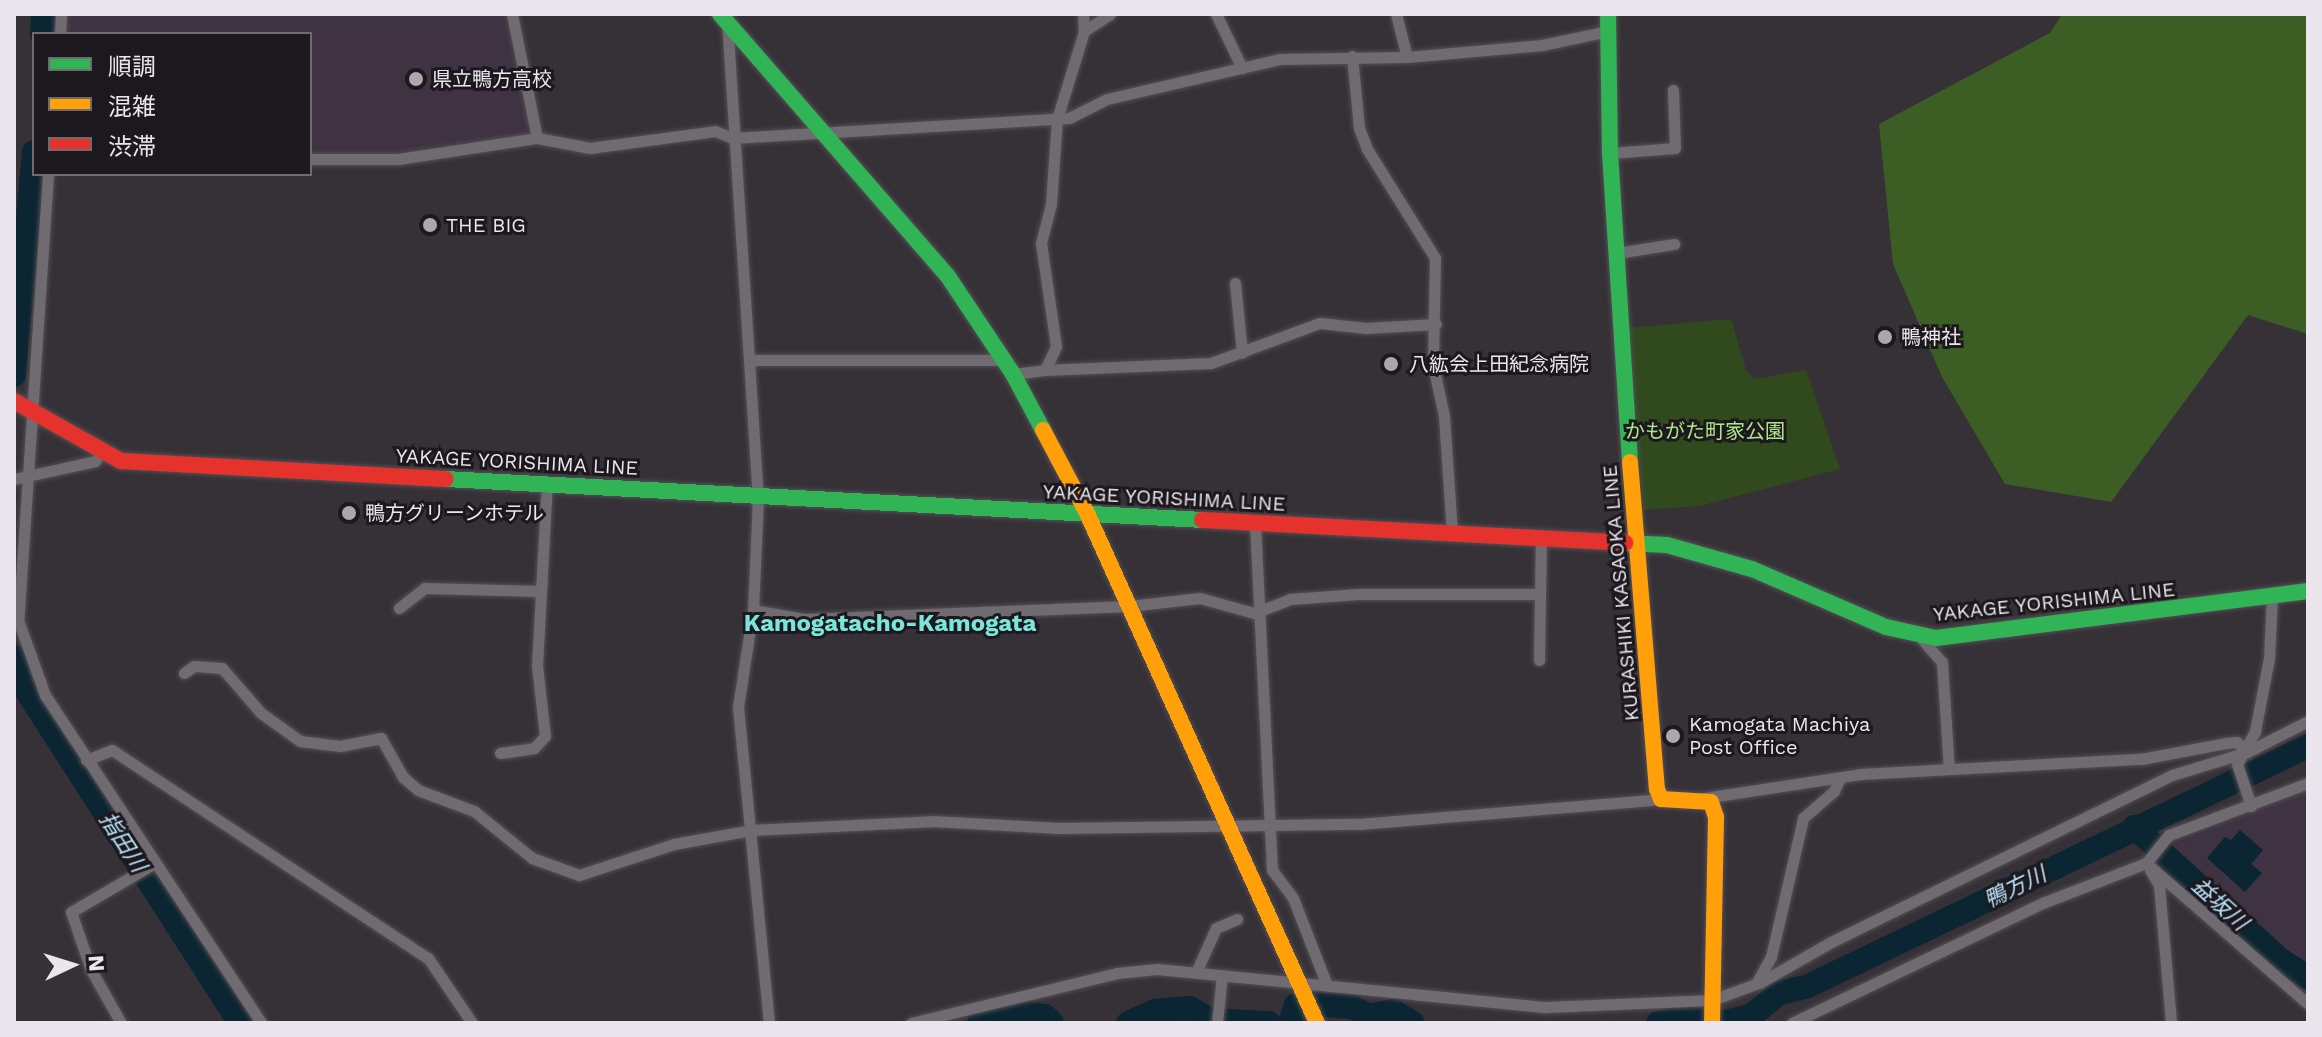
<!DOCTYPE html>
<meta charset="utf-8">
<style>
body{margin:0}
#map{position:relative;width:2322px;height:1037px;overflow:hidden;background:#363137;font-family:"Work Sans","Noto Sans JP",sans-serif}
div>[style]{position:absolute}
.built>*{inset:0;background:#3f3242}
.green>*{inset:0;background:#304a1e}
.forest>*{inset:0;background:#3c5e24}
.water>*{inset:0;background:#0b2632}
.river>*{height:24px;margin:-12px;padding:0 12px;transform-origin:12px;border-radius:12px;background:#0b2632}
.roads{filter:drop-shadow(0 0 2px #534e54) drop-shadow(0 0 2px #534e54)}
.street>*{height:11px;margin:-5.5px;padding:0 5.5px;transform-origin:5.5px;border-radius:5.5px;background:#6f6b70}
.fast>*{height:16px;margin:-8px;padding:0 8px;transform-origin:8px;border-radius:8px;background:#30b455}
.slow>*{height:16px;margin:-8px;padding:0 8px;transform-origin:8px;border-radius:8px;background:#ff9f0a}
.jam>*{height:16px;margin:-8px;padding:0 8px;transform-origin:8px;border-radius:8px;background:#e5322d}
.dots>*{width:22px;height:22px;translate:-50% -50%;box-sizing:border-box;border:4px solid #1c181d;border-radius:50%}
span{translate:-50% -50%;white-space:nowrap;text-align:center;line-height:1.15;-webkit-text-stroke:6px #1c181d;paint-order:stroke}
.poi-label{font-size:20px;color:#ebe5ed}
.left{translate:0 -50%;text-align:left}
.park-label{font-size:20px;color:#abe688}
.street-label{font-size:20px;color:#ebe5ed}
.water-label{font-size:22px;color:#b8e3fa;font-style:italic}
.quarter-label{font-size:24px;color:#7be5db;font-weight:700}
.frame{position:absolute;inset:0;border:16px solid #ebe5ed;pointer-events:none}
.legend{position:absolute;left:32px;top:32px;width:280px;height:144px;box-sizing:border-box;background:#1c181d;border:2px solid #6f6a70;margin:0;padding:10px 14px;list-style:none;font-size:24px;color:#ebe5ed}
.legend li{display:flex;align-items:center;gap:16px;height:40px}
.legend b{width:40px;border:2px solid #6f6a70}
.north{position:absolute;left:32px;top:925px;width:80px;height:80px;-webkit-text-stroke:6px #1c181d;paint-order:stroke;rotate:86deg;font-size:22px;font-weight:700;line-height:32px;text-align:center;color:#ebe5ed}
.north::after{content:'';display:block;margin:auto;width:28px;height:36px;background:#ebe5ed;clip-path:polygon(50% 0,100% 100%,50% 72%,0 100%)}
</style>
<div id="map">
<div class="built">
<div style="clip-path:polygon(66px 14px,508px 14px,531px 124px,525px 134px,373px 156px,310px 154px,310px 34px,64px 34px)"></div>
<div style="clip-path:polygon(2308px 790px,2308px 973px,2271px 947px,2171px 846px)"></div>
</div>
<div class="green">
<div style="clip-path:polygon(1731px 319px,1746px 370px,1754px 379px,1806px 370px,1840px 469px,1699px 506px,1643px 510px,1627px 328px)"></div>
</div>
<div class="forest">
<div style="clip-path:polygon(2062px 14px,2308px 14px,2308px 334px,2248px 315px,2111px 502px,2005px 484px,1942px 377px,1893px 264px,1879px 124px,2050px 33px)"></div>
</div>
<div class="water">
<div style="clip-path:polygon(2240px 830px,2263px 850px,2251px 864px,2262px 873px,2245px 892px,2207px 858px,2225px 837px,2231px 840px)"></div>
</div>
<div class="river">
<div style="left:42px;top:34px;width:20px;rotate:-87deg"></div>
<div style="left:14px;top:375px;width:224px;rotate:-84.9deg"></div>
<div style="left:14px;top:657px;width:23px;rotate:77deg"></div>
<div style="left:19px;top:679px;width:409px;rotate:57.3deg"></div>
<div style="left:2134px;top:827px;width:200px;rotate:42.2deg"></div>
<div style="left:2282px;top:961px;width:31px;rotate:32deg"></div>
<div style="left:979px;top:1023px;width:47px;rotate:-12.3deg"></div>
<div style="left:1025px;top:1013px;width:20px;rotate:9deg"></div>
<div style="left:1045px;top:1016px;width:10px;rotate:45deg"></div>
<div style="left:1128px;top:1023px;width:30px;rotate:-24deg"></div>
<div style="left:1155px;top:1011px;width:35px;rotate:-5deg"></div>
<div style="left:1190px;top:1008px;width:23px;rotate:31deg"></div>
<div style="left:1210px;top:1020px;width:59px;rotate:2.9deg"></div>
<div style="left:1290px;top:1023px;width:19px;rotate:-72deg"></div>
<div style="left:1296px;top:1005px;width:15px;rotate:-4deg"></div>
<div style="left:1311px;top:1004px;width:41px;rotate:4.2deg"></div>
<div style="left:1352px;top:1007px;width:19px;rotate:28deg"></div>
<div style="left:1369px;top:1016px;width:25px;rotate:-12deg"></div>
<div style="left:1393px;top:1011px;width:23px;rotate:31deg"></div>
<div style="left:1658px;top:1023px;width:50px;rotate:-11.5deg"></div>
<div style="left:1707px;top:1013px;width:16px;rotate:40deg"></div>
<div style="left:1722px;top:1023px;width:30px;rotate:-14deg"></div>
<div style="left:1751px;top:1016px;width:36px;rotate:-39deg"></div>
<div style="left:1779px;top:993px;width:28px;rotate:-13deg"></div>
<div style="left:1806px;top:987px;width:557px;rotate:-25.64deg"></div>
</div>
<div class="roads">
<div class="street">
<div style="left:512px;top:14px;width:126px;rotate:78.6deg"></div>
<div style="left:1083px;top:14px;width:17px;rotate:87deg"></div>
<div style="left:1216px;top:14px;width:60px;rotate:64.3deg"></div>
<div style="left:1396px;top:14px;width:44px;rotate:75.7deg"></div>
<div style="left:727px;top:20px;width:478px;rotate:86.3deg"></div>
<div style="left:758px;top:497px;width:113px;rotate:92.5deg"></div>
<div style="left:753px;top:610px;width:98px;rotate:98.8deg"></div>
<div style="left:738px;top:707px;width:318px;rotate:84.4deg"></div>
<div style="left:60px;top:34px;width:20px;rotate:-87deg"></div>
<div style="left:1352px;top:56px;width:72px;rotate:84.4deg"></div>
<div style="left:1359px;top:128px;width:22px;rotate:69deg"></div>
<div style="left:1367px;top:149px;width:128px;rotate:58deg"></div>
<div style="left:1435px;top:258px;width:107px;rotate:91.1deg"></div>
<div style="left:1433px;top:365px;width:52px;rotate:77.8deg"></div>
<div style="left:1444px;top:416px;width:116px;rotate:86.1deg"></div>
<div style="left:1610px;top:153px;width:65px;rotate:-4.4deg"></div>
<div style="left:1675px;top:148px;width:58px;rotate:-92deg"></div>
<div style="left:310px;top:159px;width:88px"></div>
<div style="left:398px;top:159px;width:141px;rotate:-8.6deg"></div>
<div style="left:537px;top:138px;width:54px;rotate:10.7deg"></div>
<div style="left:590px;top:148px;width:126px;rotate:-7.7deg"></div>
<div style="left:715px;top:131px;width:18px;rotate:22deg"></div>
<div style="left:732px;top:138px;width:338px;rotate:-3.4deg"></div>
<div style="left:1069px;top:118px;width:42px;rotate:-26.6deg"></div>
<div style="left:1107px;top:99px;width:178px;rotate:-13deg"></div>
<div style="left:1280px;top:59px;width:127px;rotate:-0.9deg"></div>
<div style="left:1407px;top:57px;width:136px;rotate:-5.1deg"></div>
<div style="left:1542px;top:45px;width:67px;rotate:-12deg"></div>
<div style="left:48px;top:174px;width:447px;rotate:93.8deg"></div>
<div style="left:18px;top:620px;width:80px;rotate:70.2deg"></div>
<div style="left:45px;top:695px;width:393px;rotate:56.6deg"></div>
<div style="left:1617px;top:253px;width:58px;rotate:-9deg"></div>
<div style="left:1235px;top:283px;width:70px;rotate:84.3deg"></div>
<div style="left:751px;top:360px;width:253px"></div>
<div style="left:1045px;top:370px;width:166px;rotate:-2.4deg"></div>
<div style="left:1211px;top:363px;width:116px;rotate:-20.2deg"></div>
<div style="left:1320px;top:323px;width:46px;rotate:6.2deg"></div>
<div style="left:1366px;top:328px;width:70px;rotate:-3.3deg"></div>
<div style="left:1013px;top:374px;width:32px;rotate:-7deg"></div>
<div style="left:1045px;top:370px;width:26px;rotate:-65deg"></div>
<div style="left:1056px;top:346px;width:104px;rotate:-98.3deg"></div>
<div style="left:1041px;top:243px;width:40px;rotate:-75.6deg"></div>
<div style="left:1051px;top:204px;width:85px;rotate:-86deg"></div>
<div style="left:1057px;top:119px;width:92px;rotate:-72.9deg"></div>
<div style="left:1084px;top:31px;width:31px;rotate:-33deg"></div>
<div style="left:14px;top:479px;width:83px;rotate:-12.5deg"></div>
<div style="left:95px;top:461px;width:10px;rotate:-53deg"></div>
<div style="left:1255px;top:523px;width:347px;rotate:87.2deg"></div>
<div style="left:1272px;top:870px;width:35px;rotate:53deg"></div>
<div style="left:1293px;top:898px;width:93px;rotate:68.7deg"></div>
<div style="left:399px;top:608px;width:33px;rotate:-38deg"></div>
<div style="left:425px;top:588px;width:115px;rotate:1.5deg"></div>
<div style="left:753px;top:610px;width:52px;rotate:10deg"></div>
<div style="left:804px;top:619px;width:325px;rotate:-2.3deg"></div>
<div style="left:1129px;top:606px;width:71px;rotate:-6.4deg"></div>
<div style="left:1200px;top:598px;width:56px;rotate:15.5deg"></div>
<div style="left:1254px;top:613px;width:39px;rotate:-21deg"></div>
<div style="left:1290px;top:599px;width:68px;rotate:-4.2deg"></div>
<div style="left:1358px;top:594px;width:182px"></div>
<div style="left:1920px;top:637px;width:33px;rotate:49deg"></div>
<div style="left:1942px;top:662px;width:107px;rotate:86.3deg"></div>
<div style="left:1539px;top:660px;width:123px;rotate:-89.1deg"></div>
<div style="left:184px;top:673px;width:12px;rotate:-35deg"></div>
<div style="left:194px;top:666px;width:28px;rotate:4deg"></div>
<div style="left:222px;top:668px;width:60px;rotate:49.1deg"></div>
<div style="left:261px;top:713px;width:48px;rotate:35.7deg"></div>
<div style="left:300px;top:741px;width:40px;rotate:7.1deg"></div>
<div style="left:340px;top:746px;width:42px;rotate:-11deg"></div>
<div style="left:381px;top:738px;width:45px;rotate:60.6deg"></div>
<div style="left:403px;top:777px;width:20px;rotate:41deg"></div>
<div style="left:418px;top:790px;width:60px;rotate:20.6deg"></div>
<div style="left:474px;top:811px;width:75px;rotate:39deg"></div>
<div style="left:532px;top:858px;width:50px;rotate:19.9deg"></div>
<div style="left:579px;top:875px;width:100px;rotate:-18.1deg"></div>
<div style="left:674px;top:844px;width:78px;rotate:-10.3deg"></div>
<div style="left:751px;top:830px;width:181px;rotate:-2.8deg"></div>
<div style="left:932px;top:821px;width:127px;rotate:3.2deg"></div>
<div style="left:1059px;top:828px;width:300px;rotate:-0.8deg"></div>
<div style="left:1359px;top:824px;width:303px;rotate:-4.7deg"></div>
<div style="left:500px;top:753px;width:34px;rotate:-8deg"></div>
<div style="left:534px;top:748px;width:16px;rotate:-47deg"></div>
<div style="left:545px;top:736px;width:70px;rotate:-96.5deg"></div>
<div style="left:537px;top:666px;width:183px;rotate:-86.9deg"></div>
<div style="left:86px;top:760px;width:28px;rotate:-21deg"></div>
<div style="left:112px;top:750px;width:378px;rotate:33.4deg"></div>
<div style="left:428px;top:958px;width:78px;rotate:55.9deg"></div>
<div style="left:1704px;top:798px;width:158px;rotate:-8.7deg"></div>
<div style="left:1860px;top:774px;width:281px;rotate:-3.1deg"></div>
<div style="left:2141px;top:759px;width:86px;rotate:-10.7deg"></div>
<div style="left:2226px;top:743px;width:11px;rotate:-5deg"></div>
<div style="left:2237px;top:742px;width:14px;rotate:45deg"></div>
<div style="left:2251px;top:806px;width:44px;rotate:-108.4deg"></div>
<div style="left:2237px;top:764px;width:38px;rotate:-61deg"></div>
<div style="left:2255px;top:731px;width:74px;rotate:-79.1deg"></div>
<div style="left:2269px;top:658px;width:62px;rotate:-87.2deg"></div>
<div style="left:2146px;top:863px;width:215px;rotate:41deg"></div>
<div style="left:2150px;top:870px;width:17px;rotate:59deg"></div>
<div style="left:2159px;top:885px;width:139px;rotate:85deg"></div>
<div style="left:1197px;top:970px;width:46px;rotate:-65.7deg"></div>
<div style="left:1216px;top:928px;width:23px;rotate:-23deg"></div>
<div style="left:1757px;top:982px;width:29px;rotate:-61deg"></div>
<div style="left:1771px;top:957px;width:143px;rotate:-77deg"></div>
<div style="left:1803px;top:818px;width:41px;rotate:-41.1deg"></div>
<div style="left:1834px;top:791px;width:14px;rotate:-65deg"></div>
<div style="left:121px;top:1023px;width:61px;rotate:-119.5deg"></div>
<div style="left:91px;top:970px;width:61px;rotate:-109deg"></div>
<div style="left:71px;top:912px;width:95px;rotate:-30.3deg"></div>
<div style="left:911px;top:1023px;width:212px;rotate:-13.6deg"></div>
<div style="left:1117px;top:973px;width:40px;rotate:-5.7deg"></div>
<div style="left:1157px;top:969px;width:391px;rotate:5.6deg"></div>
<div style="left:1546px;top:1007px;width:166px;rotate:-2.4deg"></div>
<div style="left:1712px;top:1000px;width:52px;rotate:-20.2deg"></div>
<div style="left:1761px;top:982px;width:81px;rotate:-29.7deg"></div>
<div style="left:1831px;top:942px;width:380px;rotate:-26.1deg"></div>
<div style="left:2172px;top:775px;width:78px;rotate:-17deg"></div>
<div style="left:2247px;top:752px;width:68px;rotate:-26.9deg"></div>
<div style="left:1217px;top:1023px;width:48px;rotate:-84.1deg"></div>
<div style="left:1792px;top:1023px;width:280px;rotate:-25.6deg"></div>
<div style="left:2045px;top:902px;width:108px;rotate:-21.1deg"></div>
<div style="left:2146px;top:863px;width:36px;rotate:-51deg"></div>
<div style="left:2169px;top:835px;width:148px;rotate:-20.5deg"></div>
</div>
<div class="fast">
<div style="left:720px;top:14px;width:346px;rotate:49deg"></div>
<div style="left:947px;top:275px;width:119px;rotate:56.3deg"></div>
<div style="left:1013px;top:374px;width:64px;rotate:61.8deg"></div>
<div style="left:1608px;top:14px;width:139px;rotate:89.2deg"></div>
<div style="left:1610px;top:153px;width:310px;rotate:86.3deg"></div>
<div style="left:446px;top:479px;width:757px;rotate:3.1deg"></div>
<div style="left:1625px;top:543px;width:42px;rotate:2.7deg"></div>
<div style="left:1667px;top:545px;width:88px;rotate:15.8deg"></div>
<div style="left:1752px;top:569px;width:146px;rotate:23.4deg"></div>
<div style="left:1886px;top:627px;width:51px;rotate:12.4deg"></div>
<div style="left:1936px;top:638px;width:375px;rotate:-7.2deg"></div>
</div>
<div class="slow">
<div style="left:1043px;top:430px;width:94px;rotate:62.1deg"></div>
<div style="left:1087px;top:513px;width:559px;rotate:65.73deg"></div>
<div style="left:1630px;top:462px;width:328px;rotate:85.3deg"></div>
<div style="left:1657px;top:789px;width:11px;rotate:68deg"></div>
<div style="left:1661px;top:799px;width:50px;rotate:3.4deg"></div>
<div style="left:1711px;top:802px;width:16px;rotate:72deg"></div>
<div style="left:1716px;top:817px;width:206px;rotate:91.1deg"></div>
</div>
<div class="jam">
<div style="left:14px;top:401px;width:123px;rotate:29.3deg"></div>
<div style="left:121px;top:461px;width:325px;rotate:3.2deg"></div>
<div style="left:1202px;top:520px;width:424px;rotate:3.1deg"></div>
</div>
</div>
<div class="dots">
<div style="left:416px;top:79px;background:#aca6ad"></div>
<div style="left:430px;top:225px;background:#aca6ad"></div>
<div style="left:1885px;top:337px;background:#aca6ad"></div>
<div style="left:1391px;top:364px;background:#aca6ad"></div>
<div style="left:349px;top:513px;background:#aca6ad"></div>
<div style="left:1673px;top:736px;background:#aca6ad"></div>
</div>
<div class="poi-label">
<span class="left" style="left:432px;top:79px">県立鴨方高校</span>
<span class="left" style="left:446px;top:225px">THE BIG</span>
<span class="left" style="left:1901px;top:337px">鴨神社</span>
<span class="left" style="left:1409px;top:364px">八紘会上田紀念病院</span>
<span class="left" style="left:365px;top:513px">鴨方グリーンホテル</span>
<span class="left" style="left:1689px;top:736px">Kamogata Machiya<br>Post Office</span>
</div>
<div class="park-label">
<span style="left:1705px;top:431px">かもがた町家公園</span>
</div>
<div class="street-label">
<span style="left:517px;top:462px;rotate:3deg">YAKAGE YORISHIMA LINE</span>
<span style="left:1164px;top:498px;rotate:3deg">YAKAGE YORISHIMA LINE</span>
<span style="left:1621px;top:593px;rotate:-95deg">KURASHIKI KASAOKA LINE</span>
<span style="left:2054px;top:602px;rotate:-6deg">YAKAGE YORISHIMA LINE</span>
</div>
<div class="water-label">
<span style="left:123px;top:842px;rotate:57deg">指田川</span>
<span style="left:2015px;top:887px;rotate:-26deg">鴨方川</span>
<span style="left:2220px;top:904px;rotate:42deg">益坂川</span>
</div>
<div class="quarter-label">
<span style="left:890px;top:624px">Kamogatacho-Kamogata</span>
</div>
<div class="frame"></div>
<ul class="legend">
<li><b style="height:10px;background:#30b455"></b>順調</li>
<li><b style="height:10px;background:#ff9f0a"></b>混雑</li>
<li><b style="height:10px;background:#e5322d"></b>渋滞</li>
</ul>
<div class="north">N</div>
</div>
